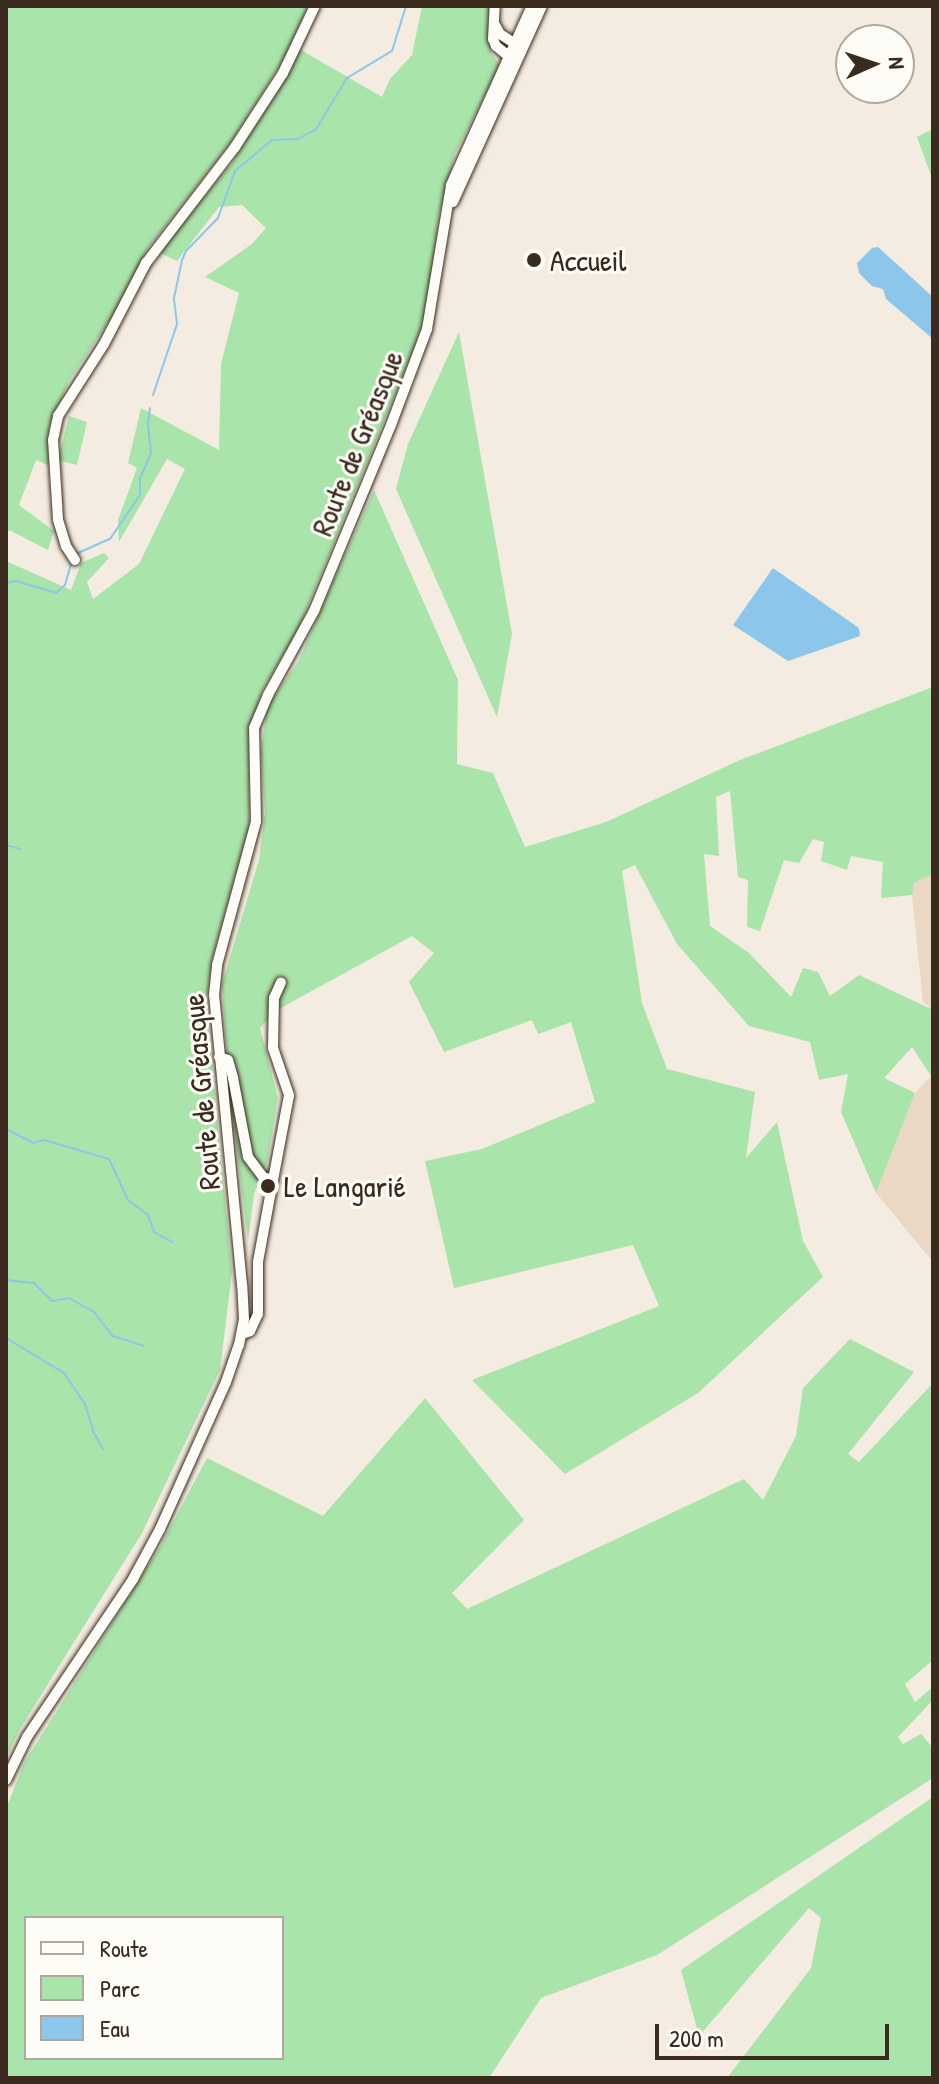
<!DOCTYPE html>
<meta charset="utf-8">
<style>
body{margin:0}
#map{position:relative;width:939px;height:2084px;overflow:hidden;background:#f4ece0;font-family:"Patrick Hand",sans-serif}
div>[style]{position:absolute}
.built>*{inset:0;background:#ead8c4}
.green>*{inset:0;background:#a9e4aa}
.water>*{inset:0;background:#8cc6eb}
.stream>*{height:2px;margin:-1px;padding:0 1px;transform-origin:1px;border-radius:1px;background:#8cc6eb}
.roads{filter:drop-shadow(0 0 2px #3b2a1e) drop-shadow(0 0 2px #3b2a1e)}
.minor>*{height:10px;margin:-5px;padding:0 5px;transform-origin:5px;border-radius:5px;background:#fdfcf7}
.dots>*{width:22px;height:22px;translate:-50% -50%;box-sizing:border-box;border:4px solid #fdfcf7;border-radius:50%}
span{translate:-50% -50%;white-space:nowrap;text-align:center;line-height:1.15;-webkit-text-stroke:6px #fdfcf7;paint-order:stroke}
.poi-label{font-size:30px;color:#3b2a1e}
.left{translate:0 -50%;text-align:left}
.street-label{font-size:30px;color:#3b2a1e}
.frame{position:absolute;inset:0;border:8px solid #3b2a1e;pointer-events:none}
.legend{position:absolute;left:24px;top:1916px;width:260px;height:144px;box-sizing:border-box;background:#fdfcf7;border:2px solid #afa8a0;margin:0;padding:10px 14px;list-style:none;font-size:24px;color:#3b2a1e}
.legend li{display:flex;align-items:center;gap:16px;height:40px}
.legend b{width:40px;border:2px solid #afa8a0}
.north{position:absolute;left:835px;top:24px;width:80px;height:80px;box-sizing:border-box;background:#fdfcf7;border:2px solid #afa8a0;border-radius:50%;rotate:87deg;font-size:22px;font-weight:700;line-height:32px;text-align:center;color:#3b2a1e}
.north::after{content:'';display:block;margin:auto;width:28px;height:36px;background:#3b2a1e;clip-path:polygon(50% 0,100% 100%,50% 72%,0 100%)}
.scale{position:absolute;left:655px;top:2024px;width:234px;height:36px;box-sizing:border-box;border:4px solid #3b2a1e;border-top:0;padding-left:10px;font-size:24px;line-height:28px;white-space:nowrap;color:#3b2a1e;-webkit-text-stroke:6px #fdfcf7;paint-order:stroke}
</style>
<div id="map">
<div class="built">
<div style="clip-path:polygon(933px 874px,933px 1010px,923px 1002px,912px 895px,914px 883px)"></div>
<div style="clip-path:polygon(933px 1074px,933px 1262px,876px 1193px,915px 1093px)"></div>
</div>
<div class="green">
<div style="clip-path:polygon(6px 6px,308px 6px,285px 57px,230px 143px,147px 249px,115px 312px,69px 381px,49px 427px,52px 467px,36px 460px,19px 505px,54px 531px,48px 550px,9px 530px,6px 535px)"></div>
<div style="clip-path:polygon(422px 6px,489px 6px,491px 53px,500px 65px,455px 154px,439px 214px,428px 303px,416px 344px,297px 632px,263px 689px,249px 730px,249px 827px,212px 959px,206px 1004px,232px 1272px,220px 1370px,142px 1533px,20px 1729px,6px 1758px,6px 561px,71px 590px,81px 563px,104px 553px,109px 558px,87px 582px,93px 599px,139px 564px,185px 469px,167px 459px,119px 542px,118px 520px,137px 468px,128px 463px,141px 408px,219px 450px,221px 364px,239px 293px,205px 277px,252px 244px,266px 228px,242px 205px,219px 207px,177px 261px,158px 252px,231px 165px,301px 50px,382px 97px,390px 79px,412px 55px)"></div>
<div style="clip-path:polygon(933px 129px,933px 181px,917px 137px)"></div>
<div style="clip-path:polygon(459px 332px,512px 634px,497px 717px,396px 489px,408px 444px)"></div>
<div style="clip-path:polygon(69px 416px,87px 422px,77px 465px,58px 460px)"></div>
<div style="clip-path:polygon(374px 490px,458px 680px,457px 764px,493px 773px,525px 847px,606px 822px,740px 760px,933px 687px,933px 874px,914px 883px,912px 895px,881px 898px,883px 862px,851px 856px,847px 870px,821px 861px,824px 842px,813px 839px,799px 863px,784px 860px,760px 931px,747px 927px,748px 880px,738px 877px,730px 791px,716px 797px,719px 856px,704px 854px,710px 926px,749px 953px,791px 997px,803px 968px,818px 972px,830px 996px,859px 975px,933px 1010px,933px 1074px,931px 1076px,912px 1047px,884px 1078px,915px 1093px,876px 1193px,841px 1112px,848px 1074px,819px 1080px,810px 1042px,749px 1026px,677px 944px,635px 865px,622px 871px,642px 1003px,667px 1069px,755px 1092px,746px 1158px,777px 1122px,803px 1241px,823px 1277px,698px 1393px,565px 1474px,472px 1380px,659px 1306px,633px 1245px,454px 1288px,425px 1161px,482px 1149px,595px 1102px,571px 1022px,538px 1034px,532px 1020px,444px 1052px,409px 982px,434px 953px,412px 936px,277px 1010px,260px 1028px,278px 1098px,267px 1163px,254px 1194px,248px 1241px,229px 1085px,222px 984px,259px 860px,265px 813px,261px 751px,267px 707px,298px 662px)"></div>
<div style="clip-path:polygon(evenodd,850px 1339px,914px 1372px,848px 1454px,859px 1462px,933px 1383px,933px 1660px,905px 1684px,915px 1702px,933px 1687px,933px 1700px,898px 1737px,903px 1744px,921px 1734px,933px 1748px,933px 1778px,657px 1955px,541px 1998px,489px 2078px,6px 2078px,6px 1809px,24px 1763px,160px 1547px,207px 1458px,323px 1516px,425px 1398px,524px 1520px,452px 1593px,467px 1609px,744px 1479px,763px 1500px,796px 1436px,803px 1388px,850px 1339px,26px 1918px,282px 1918px,282px 2058px,26px 2058px,26px 1918px)"></div>
<div style="clip-path:polygon(933px 1797px,933px 2078px,727px 2078px,811px 1968px,821px 1918px,809px 1908px,699px 2036px,681px 1970px)"></div>
</div>
<div class="water">
<div style="clip-path:polygon(878px 247px,933px 297px,933px 339px,886px 299px,883px 289px,872px 286px,859px 273px,857px 263px,872px 248px)"></div>
<div style="clip-path:polygon(773px 568px,859px 628px,860px 636px,788px 661px,733px 625px)"></div>
</div>
<div class="stream">
<div style="left:153px;top:395px;width:75px;rotate:-71.3deg"></div>
<div style="left:177px;top:324px;width:26px;rotate:-97deg"></div>
<div style="left:174px;top:298px;width:39px;rotate:-78deg"></div>
<div style="left:182px;top:260px;width:10px;rotate:-66deg"></div>
<div style="left:186px;top:251px;width:46px;rotate:-45.9deg"></div>
<div style="left:218px;top:218px;width:50px;rotate:-70.1deg"></div>
<div style="left:235px;top:171px;width:48px;rotate:-40deg"></div>
<div style="left:272px;top:140px;width:26px;rotate:-2deg"></div>
<div style="left:298px;top:139px;width:21px;rotate:-29deg"></div>
<div style="left:316px;top:129px;width:60px;rotate:-58.7deg"></div>
<div style="left:347px;top:78px;width:52px;rotate:-31deg"></div>
<div style="left:392px;top:51px;width:47px;rotate:-72.7deg"></div>
<div style="left:78px;top:553px;width:35px;rotate:-24deg"></div>
<div style="left:110px;top:539px;width:53px;rotate:-55.7deg"></div>
<div style="left:140px;top:495px;width:17px;rotate:-90deg"></div>
<div style="left:140px;top:478px;width:27px;rotate:-66deg"></div>
<div style="left:151px;top:453px;width:29px;rotate:-96deg"></div>
<div style="left:148px;top:424px;width:16px;rotate:-83deg"></div>
<div style="left:6px;top:583px;width:10px;rotate:-11deg"></div>
<div style="left:16px;top:581px;width:42px;rotate:16.7deg"></div>
<div style="left:56px;top:593px;width:12px;rotate:-42deg"></div>
<div style="left:65px;top:585px;width:22px;rotate:-74deg"></div>
<div style="left:6px;top:845px;width:15px;rotate:16deg"></div>
<div style="left:6px;top:1129px;width:30px;rotate:27deg"></div>
<div style="left:33px;top:1143px;width:11px;rotate:-15deg"></div>
<div style="left:44px;top:1140px;width:68px;rotate:16.3deg"></div>
<div style="left:109px;top:1159px;width:45px;rotate:65.1deg"></div>
<div style="left:128px;top:1200px;width:25px;rotate:37deg"></div>
<div style="left:148px;top:1215px;width:18px;rotate:71deg"></div>
<div style="left:154px;top:1232px;width:21px;rotate:29deg"></div>
<div style="left:6px;top:1280px;width:28px;rotate:6deg"></div>
<div style="left:34px;top:1283px;width:25px;rotate:45deg"></div>
<div style="left:52px;top:1301px;width:17px;rotate:-10deg"></div>
<div style="left:69px;top:1298px;width:29px;rotate:29deg"></div>
<div style="left:94px;top:1312px;width:31px;rotate:52deg"></div>
<div style="left:113px;top:1336px;width:32px;rotate:18deg"></div>
<div style="left:6px;top:1338px;width:68px;rotate:31.1deg"></div>
<div style="left:64px;top:1373px;width:37px;rotate:56deg"></div>
<div style="left:85px;top:1404px;width:28px;rotate:73deg"></div>
<div style="left:93px;top:1431px;width:21px;rotate:61deg"></div>
</div>
<div class="roads">
<div class="minor">
<div style="left:495px;top:25px;width:10px;rotate:61deg"></div>
<div style="left:500px;top:34px;width:20px;rotate:33deg"></div>
<div style="left:517px;top:45px;width:9px;rotate:69deg"></div>
<div style="left:520px;top:53px;width:14px;rotate:176deg"></div>
<div style="left:506px;top:54px;width:13px;rotate:-141deg"></div>
<div style="left:496px;top:46px;width:8px;rotate:-113deg"></div>
<div style="left:493px;top:39px;width:33px;rotate:-87deg"></div>
<div style="left:453px;top:202px;width:215px;rotate:-65.6deg"></div>
<div style="left:75px;top:560px;width:17px;rotate:-123deg"></div>
<div style="left:66px;top:546px;width:28px;rotate:-107deg"></div>
<div style="left:58px;top:519px;width:79px;rotate:-93.6deg"></div>
<div style="left:53px;top:440px;width:25px;rotate:-78deg"></div>
<div style="left:58px;top:416px;width:85px;rotate:-57.4deg"></div>
<div style="left:104px;top:344px;width:91px;rotate:-62.6deg"></div>
<div style="left:146px;top:263px;width:146px;rotate:-52.5deg"></div>
<div style="left:235px;top:147px;width:88px;rotate:-57deg"></div>
<div style="left:283px;top:73px;width:74px;rotate:-64.5deg"></div>
<div style="left:219px;top:1057px;width:9px;rotate:18deg"></div>
<div style="left:228px;top:1060px;width:19px;rotate:74deg"></div>
<div style="left:233px;top:1078px;width:80px;rotate:79.2deg"></div>
<div style="left:248px;top:1157px;width:25px;rotate:53deg"></div>
<div style="left:263px;top:1177px;width:10px;rotate:17deg"></div>
<div style="left:273px;top:1180px;width:83px;rotate:100.4deg"></div>
<div style="left:258px;top:1262px;width:52px;rotate:90deg"></div>
<div style="left:258px;top:1314px;width:19px;rotate:115deg"></div>
<div style="left:250px;top:1331px;width:9px;rotate:159deg"></div>
<div style="left:273px;top:1180px;width:86px;rotate:-79.3deg"></div>
<div style="left:289px;top:1095px;width:50px;rotate:-108.8deg"></div>
<div style="left:273px;top:1048px;width:50px;rotate:-88.9deg"></div>
<div style="left:274px;top:998px;width:17px;rotate:-66deg"></div>
<div style="left:6px;top:1780px;width:48px;rotate:-64deg"></div>
<div style="left:27px;top:1737px;width:190px;rotate:-56.1deg"></div>
<div style="left:133px;top:1579px;width:57px;rotate:-61.6deg"></div>
<div style="left:160px;top:1529px;width:161px;rotate:-65.8deg"></div>
<div style="left:226px;top:1382px;width:39px;rotate:-71deg"></div>
<div style="left:239px;top:1345px;width:26px;rotate:-79deg"></div>
<div style="left:244px;top:1319px;width:34px;rotate:-93deg"></div>
<div style="left:242px;top:1285px;width:291px;rotate:-95.5deg"></div>
<div style="left:214px;top:995px;width:30px;rotate:-84deg"></div>
<div style="left:217px;top:965px;width:149px;rotate:-74.8deg"></div>
<div style="left:256px;top:821px;width:93px;rotate:-91.2deg"></div>
<div style="left:254px;top:728px;width:36px;rotate:-67deg"></div>
<div style="left:268px;top:695px;width:96px;rotate:-61.3deg"></div>
<div style="left:314px;top:611px;width:201px;rotate:-67.5deg"></div>
<div style="left:391px;top:425px;width:103px;rotate:-69.4deg"></div>
<div style="left:427px;top:329px;width:146px;rotate:-80.5deg"></div>
<div style="left:451px;top:185px;width:196px;rotate:-65.7deg"></div>
</div>
</div>
<div class="dots">
<div style="left:534px;top:260px;background:#3b2a1e"></div>
<div style="left:268px;top:1186px;background:#3b2a1e"></div>
</div>
<div class="poi-label">
<span class="left" style="left:550px;top:260px">Accueil</span>
<span class="left" style="left:284px;top:1186px">Le Langarié</span>
</div>
<div class="street-label">
<span style="left:357px;top:443px;rotate:-68deg">Route de Gréasque</span>
<span style="left:201px;top:1092px;rotate:-95deg">Route de Gréasque</span>
</div>
<div class="frame"></div>
<ul class="legend">
<li><b style="height:10px;background:#fdfcf7"></b>Route</li>
<li><b style="height:22px;background:#a9e4aa"></b>Parc</li>
<li><b style="height:22px;background:#8cc6eb"></b>Eau</li>
</ul>
<div class="north">N</div>
<div class="scale">200 m</div>
</div>
